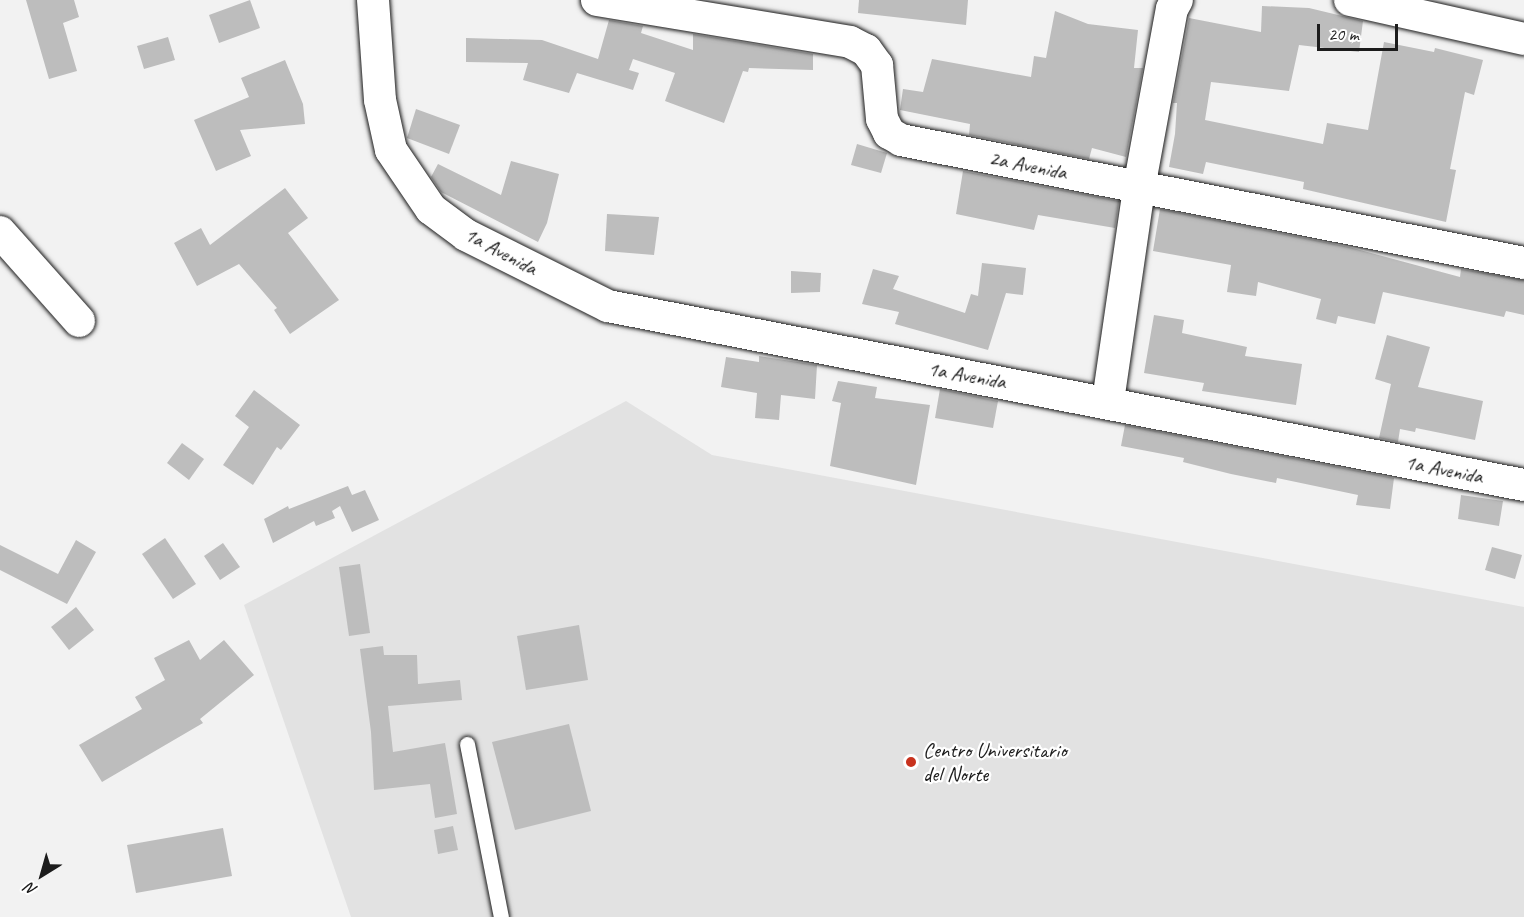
<!DOCTYPE html>
<style>
body{margin:0}
#map{position:relative;width:1524px;height:917px;overflow:hidden;background:#f2f2f2;font-family:Caveat,sans-serif}
div>[style]{position:absolute}
.built>*{inset:0;background:#e2e2e2}
.building>*{inset:0;background:#bdbdbd}
.roads{filter:drop-shadow(0 0 2px #1c1c1c) drop-shadow(0 0 2px #1c1c1c)}
.service>*{height:15px;margin:-7.5px;padding:0 7.5px;transform-origin:7.5px;border-radius:7.5px;background:#fff}
.minor>*{height:32px;margin:-16px;padding:0 16px;transform-origin:16px;border-radius:16px;background:#fff}
.dots>*{width:16px;height:16px;translate:-50% -50%;box-sizing:border-box;border:3px solid #fff;border-radius:50%}
span{translate:-50% -50%;white-space:nowrap;text-align:center;line-height:1.15;-webkit-text-stroke:4.5px #fff;paint-order:stroke}
.street-label{font-size:21px;color:#1c1c1c}
.poi-label{font-size:21px;color:#1c1c1c}
.left{translate:0 -50%;text-align:left}
.north{position:absolute;left:12px;top:845px;width:60px;height:60px;-webkit-text-stroke:4px #fff;paint-order:stroke;rotate:217deg;font-size:16px;font-weight:700;line-height:24px;text-align:center;color:#1c1c1c}
.north::after{content:'';display:block;margin:auto;width:21px;height:27px;background:#1c1c1c;clip-path:polygon(50% 0,100% 100%,50% 72%,0 100%)}
.scale{position:absolute;left:1317px;top:24px;width:81px;height:27px;box-sizing:border-box;border:3px solid #1c1c1c;border-top:0;padding-left:8px;font-size:18px;line-height:21px;white-space:nowrap;color:#1c1c1c;-webkit-text-stroke:4px #fff;paint-order:stroke}
</style>
<div id="map">
<div class="built">
<div style="clip-path:polygon(626px 401px,712px 455px,1524px 607px,1524px 917px,351px 917px,244px 605px)"></div>
</div>
<div class="building">
<div style="clip-path:polygon(26px 0,74px 0,79px 17px,63px 23px,77px 71px,49px 79px)"></div>
<div style="clip-path:polygon(250px 0,260px 28px,219px 43px,209px 15px)"></div>
<div style="clip-path:polygon(859px 0,968px 0,966px 25px,858px 13px)"></div>
<div style="clip-path:polygon(1262px 6px,1309px 8px,1363px 21px,1359px 52px,1299px 45px,1289px 91px,1211px 82px,1205px 120px,1323px 144px,1327px 123px,1368px 130px,1384px 42px,1434px 52px,1435px 48px,1483px 60px,1474px 95px,1465px 92px,1450px 169px,1456px 170px,1446px 222px,1303px 189px,1304px 182px,1206px 162px,1203px 174px,1169px 167px,1175px 134px,1177px 103px,1173px 103px,1189px 18px,1261px 32px)"></div>
<div style="clip-path:polygon(1055px 11px,1088px 24px,1138px 30px,1134px 68px,1143px 68px,1126px 157px,1092px 148px,1089px 159px,969px 135px,970px 124px,900px 110px,903px 89px,923px 92px,932px 59px,1031px 77px,1034px 56px,1046px 58px)"></div>
<div style="clip-path:polygon(609px 20px,643px 26px,641px 33px,693px 50px,693px 34px,813px 54px,813px 70px,749px 68px,748px 72px,743px 71px,724px 123px,665px 101px,675px 73px,633px 59px,629px 70px,639px 73px,633px 90px,577px 73px,569px 93px,523px 80px,528px 63px,466px 62px,466px 38px,542px 40px,598px 59px)"></div>
<div style="clip-path:polygon(168px 37px,175px 60px,144px 69px,137px 46px)"></div>
<div style="clip-path:polygon(285px 60px,303px 104px,305px 124px,240px 130px,251px 156px,216px 171px,194px 120px,249px 97px,241px 78px)"></div>
<div style="clip-path:polygon(416px 109px,460px 125px,449px 154px,407px 138px)"></div>
<div style="clip-path:polygon(857px 144px,887px 153px,881px 173px,851px 165px)"></div>
<div style="clip-path:polygon(511px 161px,559px 174px,547px 223px,538px 242px,441px 192px,431px 177px,438px 164px,501px 195px)"></div>
<div style="clip-path:polygon(963px 171px,1119px 201px,1115px 228px,1038px 215px,1034px 230px,956px 214px)"></div>
<div style="clip-path:polygon(285px 188px,308px 218px,288px 233px,339px 300px,290px 334px,274px 310px,277px 308px,239px 264px,197px 286px,174px 243px,201px 228px,210px 245px)"></div>
<div style="clip-path:polygon(1160px 209px,1349px 247px,1460px 277px,1461px 269px,1524px 280px,1524px 315px,1506px 311px,1504px 317px,1383px 292px,1375px 324px,1338px 316px,1336px 324px,1316px 319px,1321px 299px,1258px 282px,1256px 296px,1227px 292px,1231px 265px,1153px 251px)"></div>
<div style="clip-path:polygon(607px 214px,659px 217px,654px 255px,605px 251px)"></div>
<div style="clip-path:polygon(982px 263px,1026px 268px,1023px 295px,1006px 293px,988px 350px,895px 324px,899px 312px,862px 304px,873px 269px,899px 276px,893px 289px,965px 313px,971px 294px,978px 296px)"></div>
<div style="clip-path:polygon(791px 271px,821px 273px,820px 292px,791px 293px)"></div>
<div style="clip-path:polygon(1154px 315px,1184px 320px,1182px 333px,1247px 347px,1245px 356px,1302px 364px,1296px 405px,1202px 391px,1204px 383px,1144px 373px)"></div>
<div style="clip-path:polygon(1387px 335px,1430px 347px,1418px 387px,1483px 401px,1475px 440px,1416px 428px,1415px 432px,1400px 429px,1398px 442px,1379px 438px,1391px 384px,1375px 379px)"></div>
<div style="clip-path:polygon(759px 356px,817px 365px,815px 399px,781px 395px,779px 420px,755px 418px,757px 393px,721px 387px,726px 357px,759px 362px)"></div>
<div style="clip-path:polygon(838px 381px,877px 387px,875px 398px,930px 405px,916px 485px,830px 466px,841px 403px,832px 401px)"></div>
<div style="clip-path:polygon(940px 389px,998px 401px,993px 428px,935px 418px)"></div>
<div style="clip-path:polygon(254px 390px,300px 425px,281px 450px,277px 447px,253px 485px,223px 465px,249px 427px,235px 416px)"></div>
<div style="clip-path:polygon(1125px 425px,1394px 478px,1390px 509px,1356px 505px,1358px 495px,1277px 478px,1276px 483px,1231px 474px,1183px 462px,1184px 458px,1121px 446px)"></div>
<div style="clip-path:polygon(182px 443px,204px 459px,189px 480px,167px 463px)"></div>
<div style="clip-path:polygon(348px 486px,352px 495px,365px 490px,379px 520px,352px 532px,340px 506px,332px 511px,335px 518px,316px 526px,314px 521px,273px 543px,264px 519px,288px 506px,289px 509px)"></div>
<div style="clip-path:polygon(1461px 495px,1503px 501px,1499px 526px,1458px 519px)"></div>
<div style="clip-path:polygon(165px 538px,196px 584px,173px 599px,142px 554px)"></div>
<div style="clip-path:polygon(76px 540px,96px 552px,67px 604px,0 570px,0 545px,58px 574px)"></div>
<div style="clip-path:polygon(223px 543px,240px 567px,220px 580px,204px 556px)"></div>
<div style="clip-path:polygon(1492px 547px,1522px 555px,1515px 579px,1485px 570px)"></div>
<div style="clip-path:polygon(360px 564px,370px 633px,349px 636px,339px 567px)"></div>
<div style="clip-path:polygon(76px 607px,94px 630px,69px 650px,51px 627px)"></div>
<div style="clip-path:polygon(579px 625px,588px 680px,526px 690px,517px 636px)"></div>
<div style="clip-path:polygon(189px 640px,200px 660px,224px 640px,254px 675px,200px 719px,203px 723px,102px 782px,79px 745px,142px 709px,135px 697px,165px 680px,154px 658px)"></div>
<div style="clip-path:polygon(383px 646px,384px 655px,417px 655px,418px 684px,460px 680px,462px 700px,388px 706px,393px 752px,445px 743px,457px 814px,435px 818px,430px 784px,374px 790px,371px 732px,360px 649px)"></div>
<div style="clip-path:polygon(569px 724px,591px 811px,515px 830px,492px 742px)"></div>
<div style="clip-path:polygon(453px 826px,458px 850px,438px 854px,434px 830px)"></div>
<div style="clip-path:polygon(223px 828px,232px 876px,136px 893px,127px 845px)"></div>
</div>
<div class="roads">
<div class="service">
<div style="left:467px;top:744px;width:176px;rotate:78.9deg"></div>
</div>
<div class="minor">
<div style="left:373px;top:0;width:100px;rotate:86deg"></div>
<div style="left:380px;top:100px;width:51px;rotate:77.6deg"></div>
<div style="left:391px;top:150px;width:71px;rotate:55.9deg"></div>
<div style="left:431px;top:209px;width:44px;rotate:36.6deg"></div>
<div style="left:466px;top:235px;width:159px;rotate:26.6deg"></div>
<div style="left:608px;top:306px;width:933px;rotate:11.06deg"></div>
<div style="left:597px;top:0;width:256px;rotate:9.4deg"></div>
<div style="left:850px;top:42px;width:18px;rotate:27deg"></div>
<div style="left:866px;top:50px;width:19px;rotate:54deg"></div>
<div style="left:877px;top:65px;width:54px;rotate:84.7deg"></div>
<div style="left:882px;top:119px;width:16px;rotate:63deg"></div>
<div style="left:889px;top:133px;width:14px;rotate:30deg"></div>
<div style="left:901px;top:140px;width:635px;rotate:11.17deg"></div>
<div style="left:1350px;top:0;width:178px;rotate:12.6deg"></div>
<div style="left:0;top:232px;width:119px;rotate:48.4deg"></div>
<div style="left:1108px;top:401px;width:215px;rotate:-81.7deg"></div>
<div style="left:1139px;top:188px;width:182px;rotate:-79.6deg"></div>
<div style="left:1172px;top:9px;width:10px;rotate:-61deg"></div>
</div>
</div>
<div class="dots">
<div style="left:911px;top:762px;background:#c8321e"></div>
</div>
<div class="street-label">
<span style="left:1028px;top:165px;rotate:11deg">2a Avenida</span>
<span style="left:501px;top:251px;rotate:28deg">1a Avenida</span>
<span style="left:967px;top:375px;rotate:10deg">1a Avenida</span>
<span style="left:1444px;top:469px;rotate:11deg">1a Avenida</span>
</div>
<div class="poi-label">
<span class="left" style="left:923px;top:762px">Centro Universitario<br>del Norte</span>
</div>
<div class="north">N</div>
<div class="scale">20 m</div>
</div>
